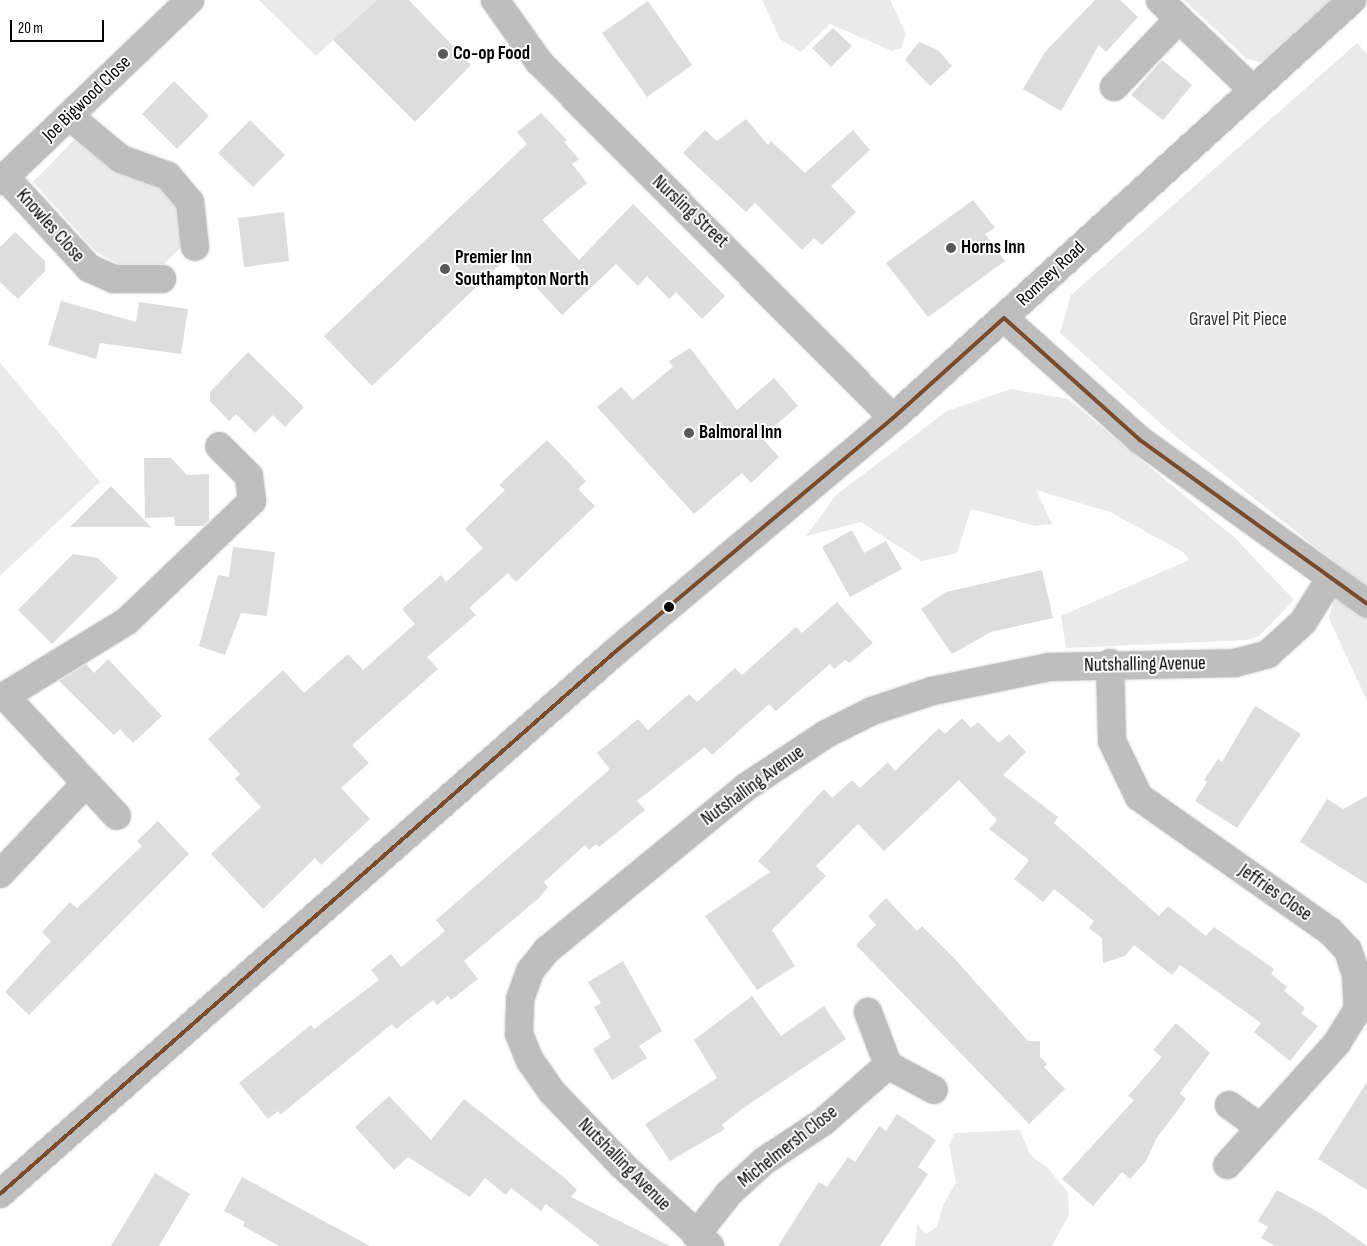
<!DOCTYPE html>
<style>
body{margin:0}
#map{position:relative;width:1367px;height:1246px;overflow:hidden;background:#fff;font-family:"Sofia Sans Condensed",sans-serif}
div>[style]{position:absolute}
.green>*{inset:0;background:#eaeaea}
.building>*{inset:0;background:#ddd}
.roads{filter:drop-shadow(0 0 1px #dbdbdb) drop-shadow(0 0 1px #dbdbdb)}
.minor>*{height:28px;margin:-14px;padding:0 14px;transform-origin:14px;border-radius:14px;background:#bebebe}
.major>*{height:28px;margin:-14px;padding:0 14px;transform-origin:14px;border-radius:14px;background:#bdbdbd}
.bus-1>*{height:4px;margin:-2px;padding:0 2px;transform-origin:2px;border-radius:2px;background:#7a4b2a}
.dots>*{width:14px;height:14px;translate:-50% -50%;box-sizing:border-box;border:2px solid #fff;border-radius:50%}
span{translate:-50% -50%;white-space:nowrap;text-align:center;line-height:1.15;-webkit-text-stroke:4px #fff;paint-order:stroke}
.poi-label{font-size:19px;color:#000;font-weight:700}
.left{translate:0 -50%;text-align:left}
.street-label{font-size:19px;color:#000}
.park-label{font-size:19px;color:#303030}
.scale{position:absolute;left:10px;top:20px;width:94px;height:22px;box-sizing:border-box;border:2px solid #000;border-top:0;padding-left:6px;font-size:15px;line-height:18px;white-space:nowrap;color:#000;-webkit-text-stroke:4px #fff;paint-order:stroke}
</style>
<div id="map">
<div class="green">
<div style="clip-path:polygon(259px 0,375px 0,376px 1px,316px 56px)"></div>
<div style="clip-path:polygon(762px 0,890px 0,906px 34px,901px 48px,892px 51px,830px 24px,801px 52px,780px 39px)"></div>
<div style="clip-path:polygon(1184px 0,1335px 0,1263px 63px,1247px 59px)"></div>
<div style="clip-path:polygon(1357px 43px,1367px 54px,1367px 701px,1329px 618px,1342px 568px,1169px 431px,1060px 333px,1071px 295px)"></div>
<div style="clip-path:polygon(74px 140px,126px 177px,157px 182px,177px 198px,185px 243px,164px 264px,118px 264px,95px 251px,33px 182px)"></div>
<div style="clip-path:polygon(0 363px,100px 482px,0 576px)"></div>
<div style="clip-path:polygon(1011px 389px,1068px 399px,1235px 538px,1294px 600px,1259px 636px,1247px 640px,1066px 648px,1061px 616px,1189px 560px,1183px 552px,1110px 512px,1036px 490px,1052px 524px,1036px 526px,971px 509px,957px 553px,921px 561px,861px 522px,806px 536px,836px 495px,947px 411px)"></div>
<div style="clip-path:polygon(1020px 1130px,1030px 1155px,1048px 1168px,1068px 1193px,1069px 1215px,1052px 1246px,915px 1246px,917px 1224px,926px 1234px,937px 1227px,943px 1205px,956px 1183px,949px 1144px,955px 1133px)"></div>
</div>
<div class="building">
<div style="clip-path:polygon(377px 0,409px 0,471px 65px,415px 122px,333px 40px)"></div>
<div style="clip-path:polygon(1095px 0,1120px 0,1138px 17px,1106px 52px,1099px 45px,1061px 111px,1023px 89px,1045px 52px)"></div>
<div style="clip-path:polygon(648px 1px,692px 65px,647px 97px,602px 33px)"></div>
<div style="clip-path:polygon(833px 28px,852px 46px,831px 67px,812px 48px)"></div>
<div style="clip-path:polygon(919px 42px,938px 50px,952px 66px,930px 86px,905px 60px)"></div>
<div style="clip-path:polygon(1162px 60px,1192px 85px,1163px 120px,1131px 95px)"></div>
<div style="clip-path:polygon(174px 81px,209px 116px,177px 149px,142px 114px)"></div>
<div style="clip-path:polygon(541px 113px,567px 140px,564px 142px,579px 159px,572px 164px,587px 183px,542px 220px,579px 260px,633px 204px,725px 296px,702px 319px,676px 292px,669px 299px,647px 276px,638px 286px,616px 264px,562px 315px,508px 257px,372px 386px,324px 336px,527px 144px,517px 132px)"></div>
<div style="clip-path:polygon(746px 119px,768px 145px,771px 141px,805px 173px,853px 130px,870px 150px,831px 186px,856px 212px,822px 245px,814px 238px,802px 250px,755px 203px,746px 212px,683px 153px,705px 130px,717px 141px)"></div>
<div style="clip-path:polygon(250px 120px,285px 155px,253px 187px,218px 153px)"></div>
<div style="clip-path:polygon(973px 200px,995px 228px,985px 234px,1005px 261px,928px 317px,886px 263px)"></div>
<div style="clip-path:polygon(284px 212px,289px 261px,244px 267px,238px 218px)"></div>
<div style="clip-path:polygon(15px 232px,45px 261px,45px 271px,18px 299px,0 282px,0 247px)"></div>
<div style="clip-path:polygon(61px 301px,136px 322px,139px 302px,188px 309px,181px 354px,100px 343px,96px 359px,48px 345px)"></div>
<div style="clip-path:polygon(690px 348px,737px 410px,774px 378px,798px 406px,761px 437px,779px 457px,751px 483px,742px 473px,694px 514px,597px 407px,621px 387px,633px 400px,673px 367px,669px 361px)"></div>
<div style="clip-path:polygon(248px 352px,304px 407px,285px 427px,273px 415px,255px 433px,236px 414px,229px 421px,210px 401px,210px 392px)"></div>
<div style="clip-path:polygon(547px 440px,586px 481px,578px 489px,595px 506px,516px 582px,508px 573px,469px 608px,476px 615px,427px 657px,438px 669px,352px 745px,369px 763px,341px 788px,370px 819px,321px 865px,315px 858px,263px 909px,211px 854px,261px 807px,235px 779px,240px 774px,208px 739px,283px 670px,304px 693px,348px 654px,363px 670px,415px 624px,402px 609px,441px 575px,446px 582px,483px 548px,465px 529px,505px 490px,499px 485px)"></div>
<div style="clip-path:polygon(144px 458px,171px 458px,187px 475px,209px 474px,209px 520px,203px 526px,175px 526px,174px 517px,145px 518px)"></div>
<div style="clip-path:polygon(111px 486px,151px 527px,70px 527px)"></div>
<div style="clip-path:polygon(852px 530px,864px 553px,886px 541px,902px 569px,850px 597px,822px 547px)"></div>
<div style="clip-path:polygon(233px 547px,275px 552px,267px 616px,241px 613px,225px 655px,199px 646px,218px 575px,229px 577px)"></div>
<div style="clip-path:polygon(73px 554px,98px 558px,118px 578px,52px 644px,18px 610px)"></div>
<div style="clip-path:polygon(1042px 570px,1053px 618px,991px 632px,952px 654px,921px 609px,946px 592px)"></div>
<div style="clip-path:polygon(837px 602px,873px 643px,849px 663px,845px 660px,834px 669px,830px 664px,776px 711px,769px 704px,712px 755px,705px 747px,637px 801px,645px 810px,599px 847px,596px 844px,589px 850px,585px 845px,544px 882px,548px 887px,539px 898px,464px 961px,478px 979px,451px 1000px,448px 996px,437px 1005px,433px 1000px,396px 1029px,392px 1024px,280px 1115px,278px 1111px,268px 1119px,239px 1083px,311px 1025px,314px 1029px,379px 980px,371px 970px,391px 954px,401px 967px,445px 931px,436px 920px,610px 769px,597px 753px,638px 719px,648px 730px,689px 694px,697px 702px,735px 668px,742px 675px,796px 627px,802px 633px)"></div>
<div style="clip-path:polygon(108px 659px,162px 716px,133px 743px,120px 729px,114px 735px,59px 681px,86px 664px,94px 673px)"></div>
<div style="clip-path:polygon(1255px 706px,1301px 734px,1237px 828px,1195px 801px,1207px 782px,1204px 780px,1218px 759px,1222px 762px)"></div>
<div style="clip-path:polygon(962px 718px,971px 728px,978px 722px,999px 743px,1009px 734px,1026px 752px,1003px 775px,1058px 817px,1054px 823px,1159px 916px,1168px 906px,1206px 936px,1214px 927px,1274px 969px,1271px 974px,1287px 987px,1284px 991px,1305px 1008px,1301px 1013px,1318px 1026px,1290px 1061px,1254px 1032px,1261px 1023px,1180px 965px,1172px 975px,1134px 945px,1125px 956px,1103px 963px,1102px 938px,1089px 928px,1094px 921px,1054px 889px,1043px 902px,1014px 879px,1029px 860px,989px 829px,997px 820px,959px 780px,884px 851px,858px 824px,816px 866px,826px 876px,772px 930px,795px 966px,757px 990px,705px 916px,770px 872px,758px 861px,824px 789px,832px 798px,852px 780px,860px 788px,888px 762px,895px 771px,939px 728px,945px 734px)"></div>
<div style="clip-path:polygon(1367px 796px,1367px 884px,1300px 842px,1327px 799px,1343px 809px)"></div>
<div style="clip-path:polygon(158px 821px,189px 854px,29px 1015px,5px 992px,51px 941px,42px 932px,70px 902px,77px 908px,142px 846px,137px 841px)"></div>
<div style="clip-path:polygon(886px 898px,917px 931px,922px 926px,954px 958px,1028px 1041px,1040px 1041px,1040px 1057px,1047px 1064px,1044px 1067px,1065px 1089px,1029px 1124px,856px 945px,876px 925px,868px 916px)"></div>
<div style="clip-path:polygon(623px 961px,662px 1031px,639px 1046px,647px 1058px,612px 1080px,593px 1049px,611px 1037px,594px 1007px,601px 1003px,588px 982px)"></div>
<div style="clip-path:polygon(752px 996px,781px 1036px,824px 1006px,846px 1039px,739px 1111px,722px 1125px,725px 1129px,670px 1161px,645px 1124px,717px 1078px,694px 1040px)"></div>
<div style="clip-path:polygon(1176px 1023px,1210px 1053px,1180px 1093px,1186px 1099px,1156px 1139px,1146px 1161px,1130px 1179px,1122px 1172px,1093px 1206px,1062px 1179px,1134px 1100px,1128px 1096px,1162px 1057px,1153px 1050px)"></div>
<div style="clip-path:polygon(1367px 1082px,1367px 1190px,1318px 1159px)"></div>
<div style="clip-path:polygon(389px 1096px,431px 1140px,464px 1099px,566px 1179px,577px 1190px,571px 1197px,670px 1246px,600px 1246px,546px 1204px,541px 1211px,511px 1188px,506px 1195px,485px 1178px,470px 1197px,408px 1157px,394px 1170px,355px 1127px)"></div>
<div style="clip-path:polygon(897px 1114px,936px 1140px,918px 1167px,928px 1174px,880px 1246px,778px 1246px,819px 1182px,827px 1187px,848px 1157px,855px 1162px,879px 1126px,886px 1131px)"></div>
<div style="clip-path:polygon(155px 1173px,190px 1194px,159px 1246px,111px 1246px)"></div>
<div style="clip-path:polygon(242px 1177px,370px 1246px,279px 1246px,243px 1226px,245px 1222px,224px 1211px)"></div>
<div style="clip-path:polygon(1277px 1190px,1322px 1214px,1367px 1246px,1275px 1246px,1261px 1238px,1268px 1227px,1258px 1221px)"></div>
</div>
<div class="roads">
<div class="minor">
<div style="left:495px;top:0;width:76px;rotate:54.6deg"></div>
<div style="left:539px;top:62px;width:502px;rotate:45.16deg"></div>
<div style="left:1160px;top:0;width:27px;rotate:45deg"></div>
<div style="left:1114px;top:87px;width:94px;rotate:-46.3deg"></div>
<div style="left:1179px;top:19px;width:101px;rotate:43.8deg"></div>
<div style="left:69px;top:116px;width:67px;rotate:39.6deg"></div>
<div style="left:121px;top:159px;width:50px;rotate:19.9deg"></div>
<div style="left:168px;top:176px;width:34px;rotate:50deg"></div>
<div style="left:190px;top:202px;width:45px;rotate:83.7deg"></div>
<div style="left:5px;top:177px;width:256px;rotate:-43.7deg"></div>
<div style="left:0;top:181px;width:6px;rotate:-39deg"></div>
<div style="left:5px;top:177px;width:124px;rotate:47.3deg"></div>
<div style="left:89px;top:268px;width:27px;rotate:24deg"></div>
<div style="left:114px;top:279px;width:48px"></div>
<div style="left:1004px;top:318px;width:183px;rotate:41.9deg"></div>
<div style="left:1140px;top:440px;width:280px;rotate:35.8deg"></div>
<div style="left:1110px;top:663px;width:78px;rotate:88.5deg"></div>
<div style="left:1112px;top:741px;width:62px;rotate:64.3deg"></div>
<div style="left:1139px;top:797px;width:233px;rotate:35.1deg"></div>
<div style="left:1330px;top:931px;width:26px;rotate:47deg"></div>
<div style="left:1348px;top:950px;width:26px;rotate:72deg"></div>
<div style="left:1356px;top:975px;width:34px;rotate:87deg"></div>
<div style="left:1358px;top:1009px;width:40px;rotate:122deg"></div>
<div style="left:1337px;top:1043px;width:164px;rotate:132deg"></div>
<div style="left:86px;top:783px;width:45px;rotate:46.8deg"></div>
<div style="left:0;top:874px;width:125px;rotate:-46.6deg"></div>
<div style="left:86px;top:783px;width:119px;rotate:-133deg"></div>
<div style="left:5px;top:696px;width:143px;rotate:-31.6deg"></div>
<div style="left:127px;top:621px;width:173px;rotate:-43.8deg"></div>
<div style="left:252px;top:501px;width:25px;rotate:-97deg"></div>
<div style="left:249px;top:476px;width:42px;rotate:-135deg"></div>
<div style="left:868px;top:1012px;width:57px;rotate:69.3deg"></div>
<div style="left:1229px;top:1105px;width:39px;rotate:36deg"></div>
<div style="left:696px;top:1235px;width:53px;rotate:-51.8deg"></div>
<div style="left:729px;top:1193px;width:47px;rotate:-42.4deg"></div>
<div style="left:764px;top:1161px;width:71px;rotate:-33.5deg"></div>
<div style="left:823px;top:1122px;width:86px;rotate:-41.2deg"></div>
<div style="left:888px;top:1065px;width:52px;rotate:28.5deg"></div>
<div style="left:710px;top:1246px;width:120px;rotate:-137.4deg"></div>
<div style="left:622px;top:1165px;width:101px;rotate:-133.8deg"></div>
<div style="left:552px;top:1092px;width:38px;rotate:-125deg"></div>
<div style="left:530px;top:1061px;width:29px;rotate:-112deg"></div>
<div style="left:519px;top:1034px;width:35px;rotate:-88deg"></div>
<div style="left:520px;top:999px;width:30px;rotate:-70deg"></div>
<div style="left:530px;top:971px;width:27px;rotate:-51deg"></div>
<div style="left:547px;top:950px;width:257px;rotate:-39.3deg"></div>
<div style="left:746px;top:787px;width:96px;rotate:-33.5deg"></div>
<div style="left:826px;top:734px;width:51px;rotate:-26.6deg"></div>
<div style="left:872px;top:711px;width:63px;rotate:-18.4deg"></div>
<div style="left:932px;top:691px;width:120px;rotate:-11.5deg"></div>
<div style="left:1050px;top:667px;width:185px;rotate:-1.2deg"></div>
<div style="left:1235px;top:663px;width:34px;rotate:-15deg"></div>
<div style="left:1268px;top:654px;width:47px;rotate:-42.4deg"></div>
<div style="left:1303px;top:622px;width:51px;rotate:-57.9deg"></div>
</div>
<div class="major">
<div style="left:0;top:1194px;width:820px;rotate:-41.39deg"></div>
<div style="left:615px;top:652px;width:363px;rotate:-40.1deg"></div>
<div style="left:893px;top:418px;width:621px;rotate:-42.32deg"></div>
</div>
</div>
<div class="bus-1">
<div style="left:0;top:1194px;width:820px;rotate:-41.39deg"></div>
<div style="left:615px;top:652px;width:363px;rotate:-40.1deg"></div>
<div style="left:893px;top:418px;width:149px;rotate:-42deg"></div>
<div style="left:1004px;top:318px;width:183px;rotate:41.9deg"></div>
<div style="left:1140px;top:440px;width:280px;rotate:35.8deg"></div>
</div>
<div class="dots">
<div style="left:443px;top:54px;background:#595959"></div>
<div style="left:951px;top:248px;background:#595959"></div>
<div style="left:445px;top:269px;background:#595959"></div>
<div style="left:689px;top:433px;background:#595959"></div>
<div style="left:669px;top:607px;background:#000"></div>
</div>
<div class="poi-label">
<span class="left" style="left:453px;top:54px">Co-op Food</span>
<span class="left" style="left:961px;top:248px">Horns Inn</span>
<span class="left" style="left:455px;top:269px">Premier Inn<br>Southampton North</span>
<span class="left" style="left:699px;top:433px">Balmoral Inn</span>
</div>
<div class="street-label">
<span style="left:87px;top:99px;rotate:-44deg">Joe Bigwood Close</span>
<span style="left:690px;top:212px;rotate:43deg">Nursling Street</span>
<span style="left:50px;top:226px;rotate:48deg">Knowles Close</span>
<span style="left:1051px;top:274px;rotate:-43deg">Romsey Road</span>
<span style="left:1145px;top:665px;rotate:-1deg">Nutshalling Avenue</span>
<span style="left:753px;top:786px;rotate:-36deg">Nutshalling Avenue</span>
<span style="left:1275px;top:893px;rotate:35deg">Jeffries Close</span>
<span style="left:788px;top:1147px;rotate:-38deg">Michelmersh Close</span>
<span style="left:624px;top:1165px;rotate:45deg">Nutshalling Avenue</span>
</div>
<div class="park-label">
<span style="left:1238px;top:320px">Gravel Pit Piece</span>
</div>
<div class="scale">20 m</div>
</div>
